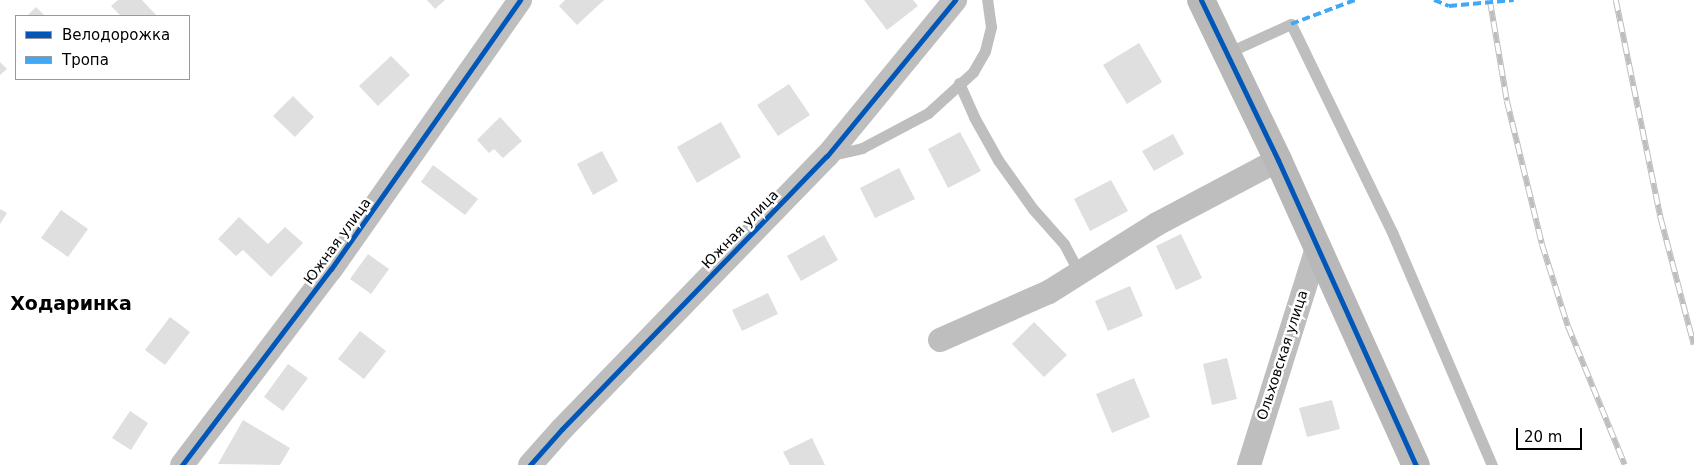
<!DOCTYPE html>
<meta charset="utf-8">
<style>
body{margin:0}
#map{position:relative;width:1694px;height:465px;overflow:hidden;background:#fff;font-family:"DejaVu Sans",sans-serif}
div>[style]{position:absolute}
.building>*{inset:0;background:#dfdfdf}
.lane>*{height:11px;margin:-5.5px;padding:0 5.5px;transform-origin:5.5px;border-radius:5.5px;background:#bebebe}
.street>*{height:24px;margin:-12px;padding:0 12px;transform-origin:12px;border-radius:12px;background:#bebebe}
.secondary>*{height:28px;margin:-14px;padding:0 14px;transform-origin:14px;border-radius:14px;background:#b8b8b8}
.rail>*{height:5.5px;margin-top:-2.75px;transform-origin:0;background:repeating-linear-gradient(90deg,#fff 0 11px,#bebebe 0 22px);box-sizing:border-box;border-block:1px solid #bebebe}
.quiet>*{height:4px;margin-top:-2px;transform-origin:0;background:repeating-linear-gradient(90deg,#3fa9f5 0 8px,transparent 0 12px)}
.cycleway>*{height:5px;margin:-2.5px;padding:0 2.5px;transform-origin:2.5px;border-radius:2.5px;background:#0057b8}
span{translate:-50% -50%;white-space:nowrap;text-align:center;line-height:1.15;-webkit-text-stroke:5px #fff;paint-order:stroke}
.street-label{font-size:14px;color:#000}
.district-label{font-size:19px;color:#000;font-weight:700}
.legend{position:absolute;left:15px;top:15px;width:175px;height:65px;box-sizing:border-box;background:#fff;border:1px solid #999;margin:0;padding:6px 9px;list-style:none;font-size:15px;color:#000}
.legend li{display:flex;align-items:center;gap:10px;height:25px}
.legend b{width:25px;border:1px solid #999}
.scale{position:absolute;left:1516px;top:428px;width:66px;height:22px;box-sizing:border-box;border:2px solid #000;border-top:0;padding-left:6px;font-size:15px;line-height:18px;white-space:nowrap;color:#000;-webkit-text-stroke:4px #fff;paint-order:stroke}
</style>
<div id="map">
<div class="building">
<div style="clip-path:polygon(118px 0,142px 0,157px 16px,121px 16px,111px 6px)"></div>
<div style="clip-path:polygon(427px 0,445px 0,435px 9px)"></div>
<div style="clip-path:polygon(565px 0,604px 0,577px 25px,559px 6px)"></div>
<div style="clip-path:polygon(864px 0,913px 0,918px 6px,887px 30px)"></div>
<div style="clip-path:polygon(36px 7px,45px 16px,27px 16px)"></div>
<div style="clip-path:polygon(1139px 43px,1162px 82px,1127px 104px,1103px 65px)"></div>
<div style="clip-path:polygon(391px 56px,410px 75px,378px 106px,359px 86px)"></div>
<div style="clip-path:polygon(0 62px,7px 69px,0 75px)"></div>
<div style="clip-path:polygon(789px 84px,810px 115px,778px 136px,757px 105px)"></div>
<div style="clip-path:polygon(293px 96px,314px 117px,295px 137px,273px 116px)"></div>
<div style="clip-path:polygon(500px 117px,522px 141px,503px 158px,494px 149px,489px 153px,477px 140px)"></div>
<div style="clip-path:polygon(721px 122px,741px 157px,697px 183px,677px 147px)"></div>
<div style="clip-path:polygon(960px 132px,981px 171px,948px 188px,928px 149px)"></div>
<div style="clip-path:polygon(1173px 134px,1184px 154px,1154px 171px,1142px 151px)"></div>
<div style="clip-path:polygon(602px 151px,618px 181px,593px 195px,577px 164px)"></div>
<div style="clip-path:polygon(433px 165px,478px 199px,465px 215px,421px 182px)"></div>
<div style="clip-path:polygon(899px 168px,915px 199px,875px 218px,860px 188px)"></div>
<div style="clip-path:polygon(1111px 180px,1128px 211px,1090px 231px,1074px 199px)"></div>
<div style="clip-path:polygon(0 209px,7px 213px,0 224px)"></div>
<div style="clip-path:polygon(61px 210px,88px 229px,68px 257px,41px 238px)"></div>
<div style="clip-path:polygon(239px 217px,268px 244px,285px 227px,303px 243px,271px 277px,243px 250px,236px 256px,218px 239px)"></div>
<div style="clip-path:polygon(1181px 234px,1202px 278px,1176px 290px,1156px 246px)"></div>
<div style="clip-path:polygon(824px 235px,838px 260px,801px 281px,787px 256px)"></div>
<div style="clip-path:polygon(368px 254px,389px 269px,371px 294px,350px 279px)"></div>
<div style="clip-path:polygon(1130px 286px,1143px 316px,1108px 331px,1095px 301px)"></div>
<div style="clip-path:polygon(768px 293px,778px 314px,742px 331px,732px 310px)"></div>
<div style="clip-path:polygon(170px 317px,190px 332px,165px 365px,145px 350px)"></div>
<div style="clip-path:polygon(1034px 322px,1067px 355px,1044px 377px,1012px 344px)"></div>
<div style="clip-path:polygon(360px 331px,386px 351px,364px 379px,338px 359px)"></div>
<div style="clip-path:polygon(1227px 358px,1237px 399px,1212px 405px,1203px 364px)"></div>
<div style="clip-path:polygon(288px 364px,308px 378px,283px 411px,264px 397px)"></div>
<div style="clip-path:polygon(1134px 378px,1150px 417px,1112px 433px,1096px 394px)"></div>
<div style="clip-path:polygon(1332px 400px,1340px 429px,1307px 437px,1299px 408px)"></div>
<div style="clip-path:polygon(130px 411px,148px 423px,131px 450px,112px 438px)"></div>
<div style="clip-path:polygon(243px 420px,290px 448px,280px 465px,218px 464px)"></div>
<div style="clip-path:polygon(812px 438px,825px 465px,790px 465px,783px 452px)"></div>
</div>
<div class="lane">
<div style="left:1227px;top:53px;width:70px;rotate:-24.4deg"></div>
<div style="left:1291px;top:24px;width:231px;rotate:64.1deg"></div>
<div style="left:1392px;top:232px;width:254px;rotate:66.8deg"></div>
<div style="left:959px;top:83px;width:37px;rotate:66deg"></div>
<div style="left:974px;top:117px;width:49px;rotate:60.8deg"></div>
<div style="left:998px;top:160px;width:60px;rotate:54.5deg"></div>
<div style="left:1033px;top:209px;width:47px;rotate:48.5deg"></div>
<div style="left:1064px;top:244px;width:32px;rotate:62deg"></div>
<div style="left:832px;top:155px;width:31px;rotate:-13deg"></div>
<div style="left:862px;top:148px;width:75px;rotate:-27.9deg"></div>
<div style="left:928px;top:113px;width:61px;rotate:-42.3deg"></div>
<div style="left:973px;top:72px;width:24px;rotate:-60deg"></div>
<div style="left:985px;top:51px;width:25px;rotate:-76deg"></div>
<div style="left:991px;top:27px;width:27px;rotate:-98deg"></div>
</div>
<div class="street">
<div style="left:940px;top:340px;width:119px;rotate:-23.8deg"></div>
<div style="left:1049px;top:292px;width:128px;rotate:-32.2deg"></div>
<div style="left:1157px;top:224px;width:137px;rotate:-27.9deg"></div>
<div style="left:182px;top:465px;width:246px;rotate:-52.8deg"></div>
<div style="left:331px;top:269px;width:329px;rotate:-54.9deg"></div>
<div style="left:530px;top:465px;width:48px;rotate:-48.4deg"></div>
<div style="left:562px;top:429px;width:380px;rotate:-45.9deg"></div>
<div style="left:827px;top:156px;width:202px;rotate:-50.6deg"></div>
<div style="left:1249px;top:465px;width:231px;rotate:-72.6deg"></div>
</div>
<div class="secondary">
<div style="left:1201px;top:0;width:178px;rotate:64.3deg"></div>
<div style="left:1278px;top:160px;width:335px;rotate:65.7deg"></div>
</div>
<div class="rail">
<div style="left:1490px;top:0;width:102px;rotate:80.4deg"></div>
<div style="left:1507px;top:101px;width:147px;rotate:76.2deg"></div>
<div style="left:1542px;top:244px;width:86px;rotate:72.4deg"></div>
<div style="left:1568px;top:326px;width:150px;rotate:67.7deg"></div>
<div style="left:1616px;top:0;width:224px;rotate:78.4deg"></div>
<div style="left:1661px;top:219px;width:130px;rotate:75.3deg"></div>
</div>
<div class="quiet">
<div style="left:1434px;top:0;width:16px;rotate:22deg"></div>
<div style="left:1449px;top:6px;width:65px;rotate:-5.3deg"></div>
<div style="left:1291px;top:24px;width:68px;rotate:-20.6deg"></div>
</div>
<div class="cycleway">
<div style="left:1201px;top:0;width:178px;rotate:64.3deg"></div>
<div style="left:1278px;top:160px;width:335px;rotate:65.7deg"></div>
<div style="left:182px;top:465px;width:246px;rotate:-52.8deg"></div>
<div style="left:331px;top:269px;width:329px;rotate:-54.9deg"></div>
<div style="left:530px;top:465px;width:48px;rotate:-48.4deg"></div>
<div style="left:562px;top:429px;width:380px;rotate:-45.9deg"></div>
<div style="left:827px;top:156px;width:202px;rotate:-50.6deg"></div>
</div>
<div class="street-label">
<span style="left:740px;top:229px;rotate:-46deg">Южная улица</span>
<span style="left:337px;top:241px;rotate:-54deg">Южная улица</span>
<span style="left:1282px;top:355px;rotate:-72deg">Ольховская улица</span>
</div>
<div class="district-label">
<span style="left:71px;top:304px">Ходаринка</span>
</div>
<ul class="legend">
<li><b style="height:6px;background:#0057b8"></b>Велодорожка</li>
<li><b style="height:6px;background:#3fa9f5"></b>Тропа</li>
</ul>
<div class="scale">20 m</div>
</div>
